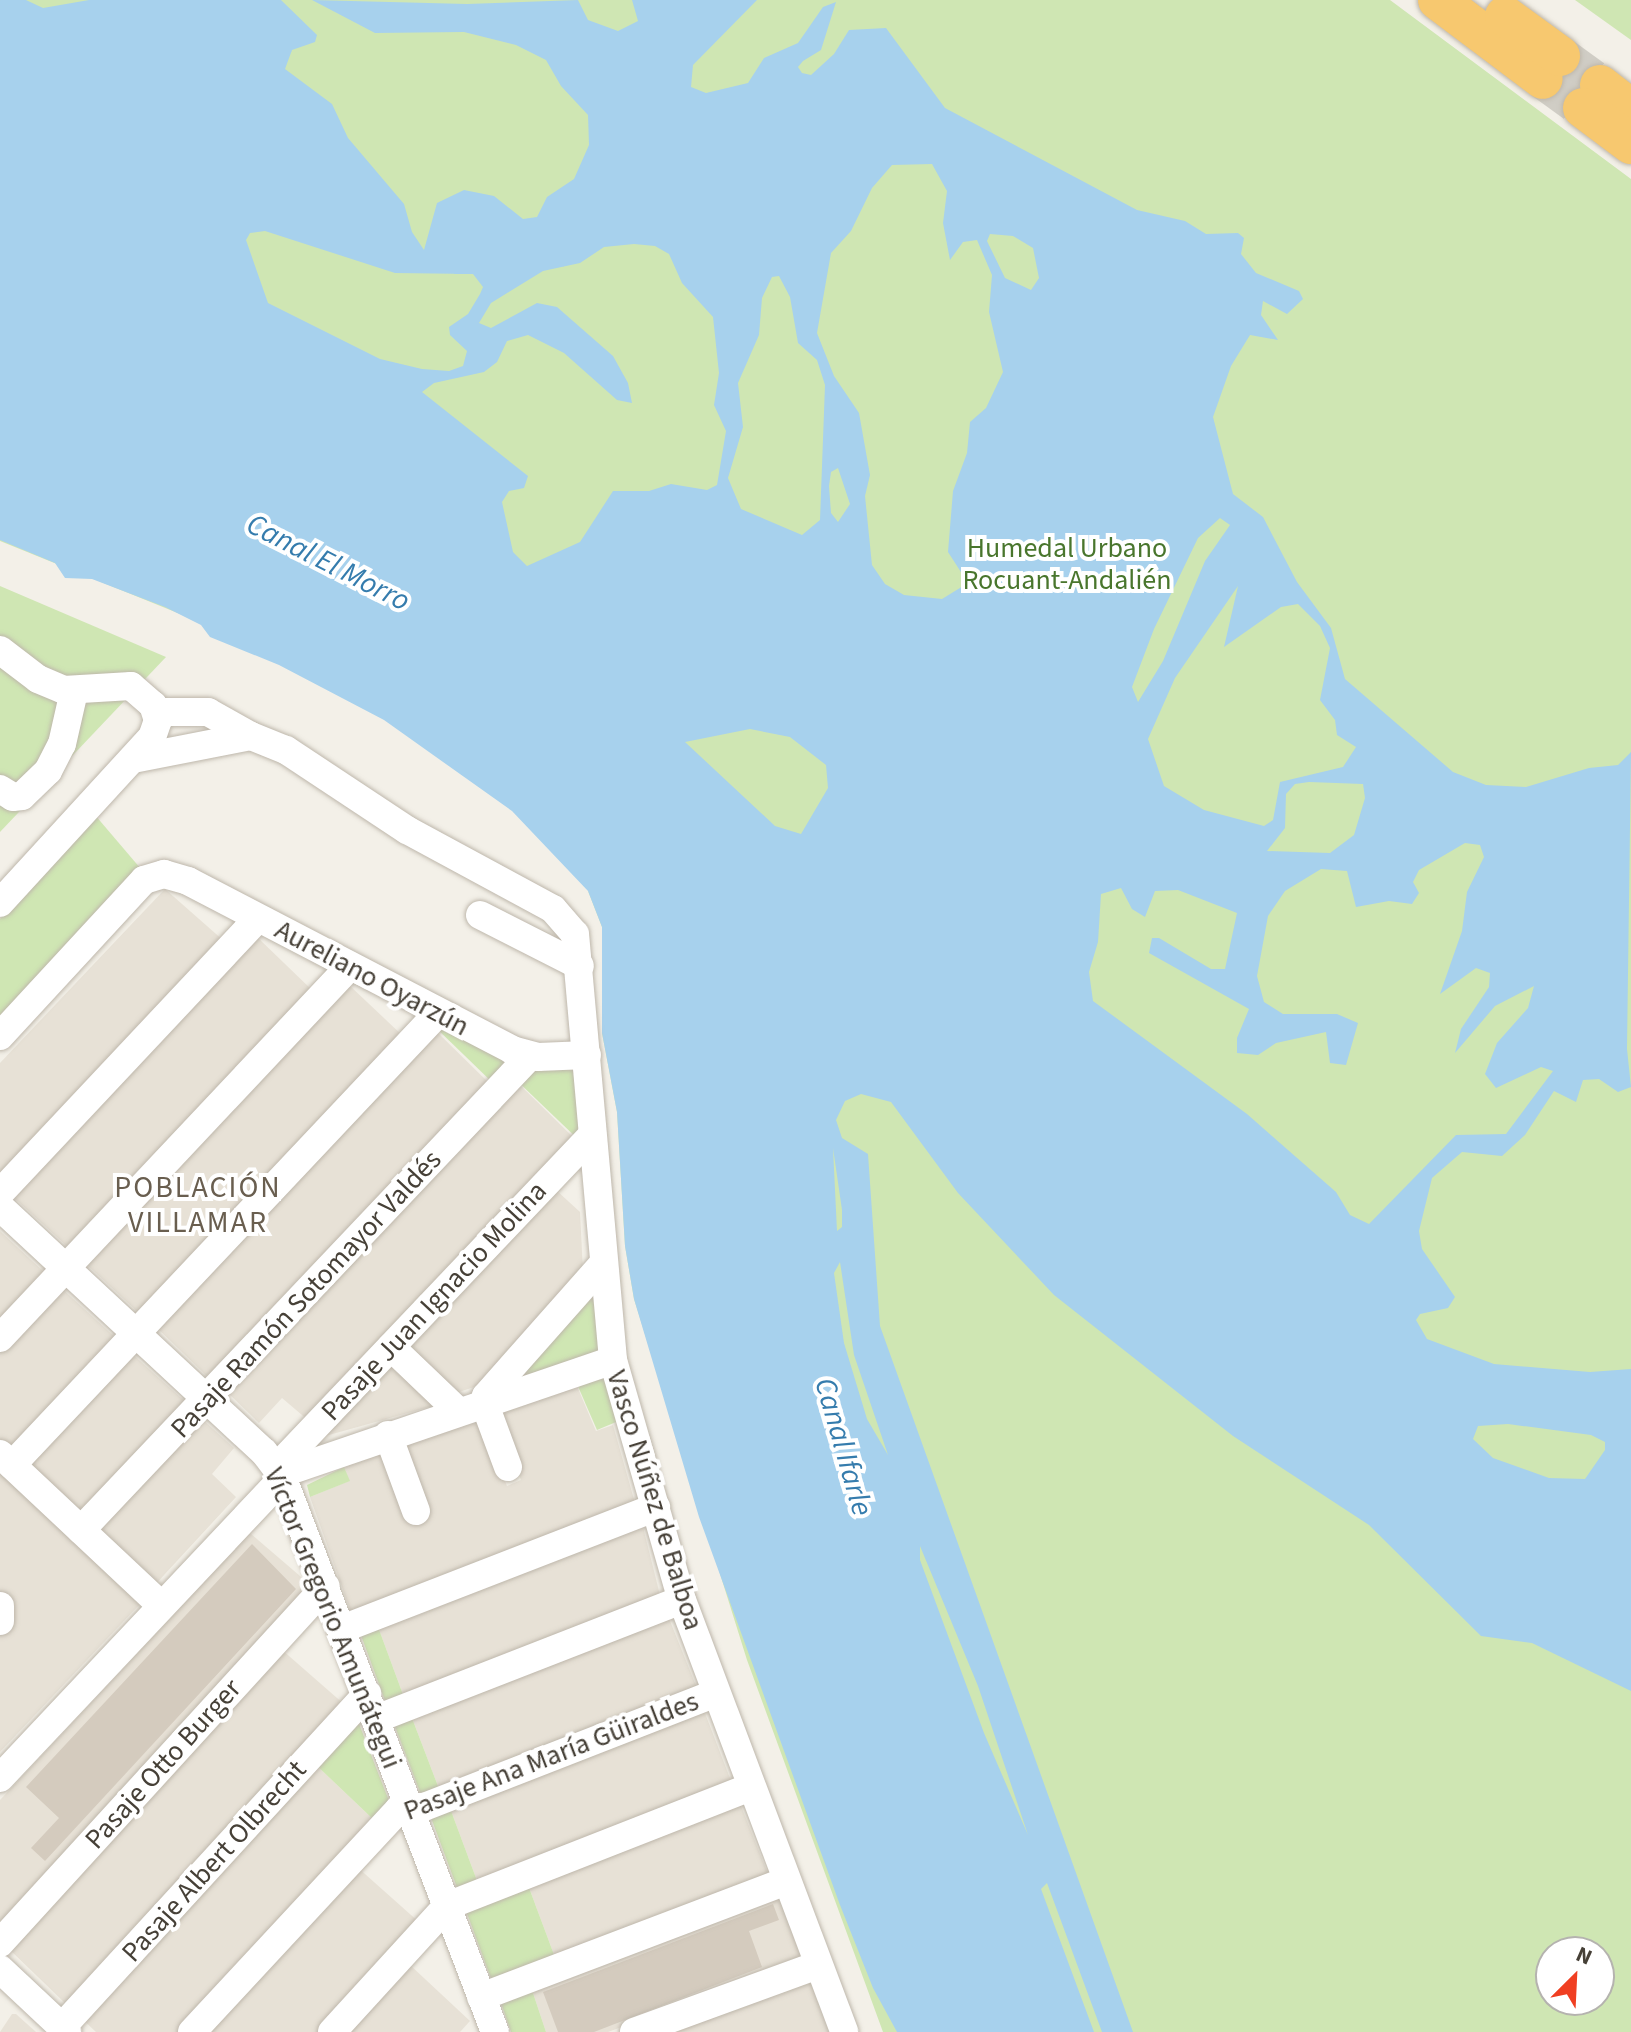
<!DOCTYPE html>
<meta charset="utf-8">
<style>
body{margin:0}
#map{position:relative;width:1631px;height:2032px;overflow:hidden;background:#f3f0e8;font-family:"Source Sans 3",sans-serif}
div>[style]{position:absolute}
.residential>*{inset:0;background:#e7e1d6}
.green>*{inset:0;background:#cfe6b3}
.water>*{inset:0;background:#a7d1ed}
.building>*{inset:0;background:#d4cbbe}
.highway-tunnel>*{height:40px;margin-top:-20px;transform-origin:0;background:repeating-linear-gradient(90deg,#d0cdc5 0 40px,transparent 0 60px)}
.roads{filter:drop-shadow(0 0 2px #beb7ab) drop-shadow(0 0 2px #beb7ab)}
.minor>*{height:28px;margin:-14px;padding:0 14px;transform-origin:14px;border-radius:14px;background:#fff}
.highway>*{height:40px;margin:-20px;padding:0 20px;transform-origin:20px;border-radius:20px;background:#f7c86f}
span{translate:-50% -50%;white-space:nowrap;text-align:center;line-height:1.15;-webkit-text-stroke:8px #fff;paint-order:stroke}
.park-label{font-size:28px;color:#49762d}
.street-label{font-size:28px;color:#464037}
.water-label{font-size:30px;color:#357cad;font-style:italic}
.neighbourhood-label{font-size:30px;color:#695e4f;letter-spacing:2px}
.north{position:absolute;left:1535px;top:1936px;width:80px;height:80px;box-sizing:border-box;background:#fff;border:2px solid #b5b3af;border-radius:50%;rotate:24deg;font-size:22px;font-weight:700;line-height:32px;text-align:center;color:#464037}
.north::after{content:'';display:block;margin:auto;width:28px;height:36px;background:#f03f22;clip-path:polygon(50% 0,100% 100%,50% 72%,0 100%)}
</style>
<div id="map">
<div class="residential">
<div style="clip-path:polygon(165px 889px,224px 941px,0 1178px,0 1063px)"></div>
<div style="clip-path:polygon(255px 935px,313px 991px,69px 1248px,9px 1193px)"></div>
<div style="clip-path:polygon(348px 984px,404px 1037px,141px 1315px,82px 1260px)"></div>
<div style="clip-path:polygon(434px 1029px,491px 1085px,212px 1381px,154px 1325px)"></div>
<div style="clip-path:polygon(518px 1083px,575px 1139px,309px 1421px,282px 1398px,259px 1423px,225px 1390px)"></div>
<div style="clip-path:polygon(556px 1190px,580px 1212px,583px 1272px,483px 1384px,450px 1395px,406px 1350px)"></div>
<div style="clip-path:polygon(0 1231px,44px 1272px,0 1326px)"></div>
<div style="clip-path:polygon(58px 1285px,118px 1340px,14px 1453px,0 1439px,0 1349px)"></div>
<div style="clip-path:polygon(129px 1351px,191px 1407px,84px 1520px,25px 1463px)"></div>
<div style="clip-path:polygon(389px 1360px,440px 1404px,311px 1440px)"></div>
<div style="clip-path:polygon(577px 1386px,596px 1431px,613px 1425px,635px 1503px,352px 1615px,310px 1497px,349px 1481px,344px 1467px,481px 1419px,507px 1486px,521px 1480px,495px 1415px)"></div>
<div style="clip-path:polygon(201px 1418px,234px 1448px,212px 1474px,236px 1497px,153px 1587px,96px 1533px)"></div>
<div style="clip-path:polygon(0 1465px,141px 1603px,0 1752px)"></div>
<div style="clip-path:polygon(641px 1519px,661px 1599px,405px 1700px,377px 1624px)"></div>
<div style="clip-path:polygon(250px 1533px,314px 1588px,0 1929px,0 1800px)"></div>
<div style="clip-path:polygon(668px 1616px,699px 1693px,441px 1794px,412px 1718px)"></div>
<div style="clip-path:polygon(281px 1649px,345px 1705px,68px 2006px,8px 1948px)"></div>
<div style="clip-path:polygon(703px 1708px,733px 1786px,479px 1886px,450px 1808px)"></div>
<div style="clip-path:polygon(314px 1763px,376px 1822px,184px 2032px,96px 2032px,80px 2017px)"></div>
<div style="clip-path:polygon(739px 1801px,770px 1879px,556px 1960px,528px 1885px)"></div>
<div style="clip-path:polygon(356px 1866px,420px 1923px,321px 2032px,204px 2032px)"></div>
<div style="clip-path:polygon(780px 1894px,805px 1958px,608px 2032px,546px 2032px,532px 1990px)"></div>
<div style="clip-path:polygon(410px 1965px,470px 2021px,460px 2032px,346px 2032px)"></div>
<div style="clip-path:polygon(812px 1978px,833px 2032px,664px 2032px)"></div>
<div style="clip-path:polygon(12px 2014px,16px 2014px,36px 2032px,0 2032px)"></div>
</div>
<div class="green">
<div style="clip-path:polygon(evenodd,0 0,1390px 0,1631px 179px,1631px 2032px,883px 2032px,747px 1660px,634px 1299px,625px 1246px,617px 1112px,602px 1033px,602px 927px,588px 891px,613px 907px,517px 809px,409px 727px,264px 648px,0 541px,0 0,1551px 1952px,1599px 1952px,1599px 2000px,1551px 2000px,1551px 1952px)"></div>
<div style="clip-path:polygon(1575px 0,1631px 0,1631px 40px)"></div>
<div style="clip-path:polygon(0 586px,166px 657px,0 832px)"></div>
<div style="clip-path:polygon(95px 815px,141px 869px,0 1021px,0 919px)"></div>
<div style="clip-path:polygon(432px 1024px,516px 1056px,496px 1086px)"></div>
<div style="clip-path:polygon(586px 1056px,582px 1143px,513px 1077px,531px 1058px)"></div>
<div style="clip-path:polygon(600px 1270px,611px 1359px,491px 1390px)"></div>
<div style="clip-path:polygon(612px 1362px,628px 1417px,597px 1430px,573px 1375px)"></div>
<div style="clip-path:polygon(344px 1467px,350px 1481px,310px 1497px,307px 1485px)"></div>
<div style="clip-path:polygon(377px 1624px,405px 1700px,387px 1706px,359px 1630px)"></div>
<div style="clip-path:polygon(356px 1716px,391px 1806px,376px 1822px,314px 1763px)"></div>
<div style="clip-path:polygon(412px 1718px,441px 1794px,423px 1800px,394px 1724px)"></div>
<div style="clip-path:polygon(450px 1808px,479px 1886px,459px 1893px,430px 1815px)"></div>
<div style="clip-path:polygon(528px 1885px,556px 1960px,493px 1984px,465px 1908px)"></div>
<div style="clip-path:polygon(532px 1990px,546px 2032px,511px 2032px,501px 2003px)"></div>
</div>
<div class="water">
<div style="clip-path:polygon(evenodd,0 0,26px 0,43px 8px,89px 0,281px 0,317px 35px,315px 42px,292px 50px,285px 69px,332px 104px,348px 138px,404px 204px,412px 232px,424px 250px,437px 203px,464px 190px,494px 196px,523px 219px,537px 217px,547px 197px,574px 179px,589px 145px,588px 115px,561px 86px,546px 60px,516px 45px,464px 32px,375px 33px,312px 0,467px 4px,578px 0,588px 20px,618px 31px,638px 21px,632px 0,757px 0,693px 65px,691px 87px,706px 93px,748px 83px,764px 58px,798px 43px,823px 7px,836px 2px,821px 50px,803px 61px,798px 67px,802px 73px,811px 75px,834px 54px,849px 30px,886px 28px,945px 108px,1137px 210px,1185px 221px,1206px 234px,1238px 233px,1244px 238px,1241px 254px,1256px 273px,1299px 291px,1303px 299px,1287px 314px,1263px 301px,1261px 315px,1278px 340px,1250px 335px,1231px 366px,1213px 417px,1233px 494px,1263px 517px,1297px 582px,1331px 628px,1345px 679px,1453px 772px,1486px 785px,1526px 787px,1589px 768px,1618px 765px,1631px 752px,1627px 1049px,1631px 1087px,1618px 1092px,1599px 1079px,1583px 1080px,1576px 1102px,1554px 1091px,1525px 1135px,1502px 1156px,1462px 1152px,1432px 1178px,1419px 1231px,1422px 1249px,1455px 1297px,1448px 1308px,1420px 1314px,1416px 1320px,1427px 1339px,1494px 1364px,1590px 1372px,1631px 1369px,1631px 1691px,1532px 1643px,1481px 1636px,1369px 1525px,1233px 1436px,1054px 1295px,958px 1193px,891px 1102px,861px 1094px,845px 1101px,836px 1120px,842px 1138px,868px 1154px,880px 1326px,1133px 2032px,1102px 2032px,1047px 1883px,1041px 1889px,1094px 2032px,897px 2032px,873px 1988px,840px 1905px,699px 1517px,634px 1299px,625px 1246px,617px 1112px,602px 1033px,602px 927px,588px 891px,512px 811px,384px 720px,279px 665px,210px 637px,201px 625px,165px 607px,92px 579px,65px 578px,55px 563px,0 540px,0 0,932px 164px,947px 191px,943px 223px,950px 260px,963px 242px,977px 240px,992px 275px,989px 312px,1003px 372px,986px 408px,970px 422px,967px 453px,953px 491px,948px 552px,968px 583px,942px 599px,904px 595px,885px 584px,872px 565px,865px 496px,870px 475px,859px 413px,834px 376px,817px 333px,831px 253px,851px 231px,872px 188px,892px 165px,932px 164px,0 0,265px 231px,395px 273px,473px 274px,483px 287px,480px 294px,468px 314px,449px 327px,450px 335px,467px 351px,463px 366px,449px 371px,422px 369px,380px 359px,268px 303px,246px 240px,250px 233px,265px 231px,0 0,990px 234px,1013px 236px,1033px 248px,1039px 278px,1031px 290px,1005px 278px,987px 241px,990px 234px,0 0,634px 244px,655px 246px,669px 254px,682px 283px,713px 317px,719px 373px,714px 405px,726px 431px,717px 485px,707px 490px,671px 484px,649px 491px,613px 491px,580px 542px,527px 566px,513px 552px,502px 502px,509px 491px,524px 488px,528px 476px,422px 392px,434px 383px,484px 372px,497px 362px,507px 341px,528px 335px,564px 353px,617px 400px,632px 403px,628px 383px,613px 356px,557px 307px,537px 303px,491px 328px,479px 323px,491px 303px,543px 271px,580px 263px,604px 247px,634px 244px,0 0,779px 276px,790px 297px,798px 343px,817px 360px,825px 385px,820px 520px,802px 535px,741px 509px,728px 478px,743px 427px,738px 383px,759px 335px,762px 298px,772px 277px,779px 276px,0 0,838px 468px,850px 504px,838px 522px,831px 513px,829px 486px,831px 472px,838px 468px,0 0,1220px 518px,1230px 525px,1205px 561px,1163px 661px,1138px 702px,1132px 687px,1154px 629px,1198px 538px,1220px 518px,0 0,1238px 586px,1224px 647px,1281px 607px,1298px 604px,1320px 626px,1330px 648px,1320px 700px,1335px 720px,1337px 735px,1356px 747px,1343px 767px,1280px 782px,1273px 820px,1264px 826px,1204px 810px,1164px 786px,1148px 739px,1175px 678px,1238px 586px,0 0,750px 729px,790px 737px,826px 765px,828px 788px,801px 834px,775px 826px,685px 742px,750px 729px,0 0,1309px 782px,1363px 784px,1365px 798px,1354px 835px,1330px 853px,1267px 851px,1285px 828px,1286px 794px,1295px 784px,1309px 782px,0 0,1465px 843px,1480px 845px,1484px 857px,1467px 892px,1462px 931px,1440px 994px,1476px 968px,1490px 973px,1489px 987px,1461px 1029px,1455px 1053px,1495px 1006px,1534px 986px,1528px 1008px,1497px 1043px,1485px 1074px,1496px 1088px,1541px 1067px,1553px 1071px,1506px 1134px,1456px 1135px,1369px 1224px,1350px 1215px,1336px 1192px,1247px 1114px,1093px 1001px,1089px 972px,1098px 942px,1101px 894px,1121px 888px,1132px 909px,1145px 917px,1155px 891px,1178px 890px,1237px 913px,1225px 969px,1211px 969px,1159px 938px,1152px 938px,1149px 953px,1249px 1009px,1237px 1038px,1237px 1053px,1258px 1055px,1276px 1043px,1326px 1032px,1330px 1063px,1346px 1065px,1358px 1023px,1337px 1014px,1283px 1014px,1264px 1002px,1257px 976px,1268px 916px,1285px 891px,1321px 869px,1347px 871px,1356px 907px,1389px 901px,1412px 904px,1419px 893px,1413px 882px,1419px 870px,1465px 843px,0 0,833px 1148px,842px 1210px,842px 1227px,837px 1231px,833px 1148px,0 0,840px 1262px,854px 1355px,888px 1455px,867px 1419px,844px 1343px,834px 1273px,840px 1262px,0 0,1508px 1424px,1591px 1435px,1605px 1442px,1605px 1450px,1585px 1479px,1549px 1478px,1493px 1458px,1473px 1439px,1478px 1426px,1508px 1424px,0 0,920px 1546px,978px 1686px,1028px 1835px,984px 1733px,920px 1560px,920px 1546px)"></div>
</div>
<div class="building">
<div style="clip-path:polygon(1582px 55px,1594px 63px,1582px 70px,1578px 86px,1565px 94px,1560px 105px,1553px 100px,1562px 92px,1565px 78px,1579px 69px)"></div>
<div style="clip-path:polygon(252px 1544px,296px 1589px,45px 1861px,31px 1848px,59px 1818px,26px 1787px)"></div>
<div style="clip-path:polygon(773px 1904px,779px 1920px,749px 1931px,762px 1967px,594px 2032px,558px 2032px,543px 1992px)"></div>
</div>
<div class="highway-tunnel">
<div style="left:1560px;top:56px;width:49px;rotate:35.9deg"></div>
<div style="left:1543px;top:79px;width:49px;rotate:35.9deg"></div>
</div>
<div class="roads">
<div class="minor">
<div style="left:0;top:650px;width:48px;rotate:37.3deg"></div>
<div style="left:38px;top:679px;width:28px;rotate:23deg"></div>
<div style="left:64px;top:690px;width:67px;rotate:-3.4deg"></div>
<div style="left:131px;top:686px;width:29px;rotate:41deg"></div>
<div style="left:153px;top:705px;width:16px;rotate:72deg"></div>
<div style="left:158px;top:720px;width:18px;rotate:109deg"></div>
<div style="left:152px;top:737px;width:225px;rotate:132.5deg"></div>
<div style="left:157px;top:712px;width:51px"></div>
<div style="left:208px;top:712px;width:49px;rotate:29.2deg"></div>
<div style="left:133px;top:759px;width:120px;rotate:-11deg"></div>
<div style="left:251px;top:736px;width:38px;rotate:22deg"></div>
<div style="left:286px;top:750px;width:145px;rotate:33.5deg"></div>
<div style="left:407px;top:830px;width:166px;rotate:28.4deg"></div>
<div style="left:553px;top:909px;width:33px;rotate:49deg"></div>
<div style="left:575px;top:934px;width:428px;rotate:84.9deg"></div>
<div style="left:613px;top:1360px;width:250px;rotate:74deg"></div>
<div style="left:682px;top:1600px;width:461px;rotate:69.4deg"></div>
<div style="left:0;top:789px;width:15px;rotate:32deg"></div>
<div style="left:13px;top:797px;width:9px;rotate:-6deg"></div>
<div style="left:22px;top:796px;width:36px;rotate:-44deg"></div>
<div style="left:48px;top:771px;width:30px;rotate:-63deg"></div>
<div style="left:62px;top:744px;width:54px;rotate:-77.2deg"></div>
<div style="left:480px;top:915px;width:112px;rotate:27deg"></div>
<div style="left:0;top:1036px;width:212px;rotate:-47.3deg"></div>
<div style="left:144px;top:880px;width:21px;rotate:-17deg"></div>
<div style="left:164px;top:874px;width:25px;rotate:16deg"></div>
<div style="left:188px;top:881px;width:365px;rotate:27.5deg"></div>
<div style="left:512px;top:1050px;width:27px;rotate:15deg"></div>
<div style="left:538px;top:1057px;width:49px;rotate:-2.3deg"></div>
<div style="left:0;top:1193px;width:377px;rotate:-46.8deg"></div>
<div style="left:0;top:1207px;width:360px;rotate:42.9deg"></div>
<div style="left:264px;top:1452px;width:30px;rotate:53deg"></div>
<div style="left:282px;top:1476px;width:595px;rotate:69.04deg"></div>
<div style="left:0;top:1338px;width:511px;rotate:-46.75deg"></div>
<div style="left:391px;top:1347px;width:93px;rotate:43.7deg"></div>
<div style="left:388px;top:1435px;width:81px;rotate:69.8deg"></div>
<div style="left:0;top:1454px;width:221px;rotate:43.2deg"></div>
<div style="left:12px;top:1465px;width:621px;rotate:-46.7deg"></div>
<div style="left:277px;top:1467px;width:458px;rotate:-46.5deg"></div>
<div style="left:508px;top:1467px;width:69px;rotate:-110.3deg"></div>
<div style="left:484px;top:1402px;width:6px;rotate:-72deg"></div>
<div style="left:486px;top:1396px;width:174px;rotate:-48.5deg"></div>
<div style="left:81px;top:1530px;width:653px;rotate:-46.55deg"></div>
<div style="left:0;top:1606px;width:15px;rotate:90deg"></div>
<div style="left:342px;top:1629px;width:337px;rotate:-21.2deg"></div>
<div style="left:376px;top:1719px;width:328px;rotate:-21.3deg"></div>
<div style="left:0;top:1778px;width:422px;rotate:-46.7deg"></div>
<div style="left:289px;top:1471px;width:342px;rotate:-18.9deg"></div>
<div style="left:0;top:1943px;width:483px;rotate:-47.6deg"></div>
<div style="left:0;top:1969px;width:92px;rotate:43.2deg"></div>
<div style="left:481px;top:1997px;width:327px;rotate:-20.8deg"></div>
<div style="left:62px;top:2027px;width:452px;rotate:-47.5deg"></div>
<div style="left:192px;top:2032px;width:304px;rotate:-47.1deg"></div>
<div style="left:399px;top:1809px;width:25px;rotate:-5deg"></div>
<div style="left:424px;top:1807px;width:313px;rotate:-21.3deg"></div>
<div style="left:332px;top:2032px;width:171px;rotate:-47.6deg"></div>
<div style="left:447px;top:1906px;width:326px;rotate:-21.4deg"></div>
<div style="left:634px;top:2032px;width:196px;rotate:-20deg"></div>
</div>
<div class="highway">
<div style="left:1438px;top:0;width:131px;rotate:37deg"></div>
<div style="left:1505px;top:16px;width:68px;rotate:36deg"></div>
<div style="left:1600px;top:85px;width:39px;rotate:38deg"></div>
<div style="left:1583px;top:108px;width:60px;rotate:36.9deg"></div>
</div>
</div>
<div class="park-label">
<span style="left:1067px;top:564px">Humedal Urbano<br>Rocuant-Andalién</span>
</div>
<div class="street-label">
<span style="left:372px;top:978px;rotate:28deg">Aureliano Oyarzún</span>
<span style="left:306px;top:1294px;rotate:-47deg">Pasaje Ramón Sotomayor Valdés</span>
<span style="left:434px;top:1301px;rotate:-47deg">Pasaje Juan Ignacio Molina</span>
<span style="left:655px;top:1500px;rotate:73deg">Vasco Núñez de Balboa</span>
<span style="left:333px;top:1618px;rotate:68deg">Víctor Gregorio Amunátegui</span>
<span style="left:551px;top:1756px;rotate:-21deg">Pasaje Ana María Güiraldes</span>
<span style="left:163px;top:1764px;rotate:-48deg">Pasaje Otto Burger</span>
<span style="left:214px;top:1861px;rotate:-48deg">Pasaje Albert Olbrecht</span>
</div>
<div class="water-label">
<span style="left:328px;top:563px;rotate:27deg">Canal El Morro</span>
<span style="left:843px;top:1447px;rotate:74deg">Canal Ifarle</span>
</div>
<div class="neighbourhood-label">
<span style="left:198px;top:1205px">POBLACIÓN<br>VILLAMAR</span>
</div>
<div class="north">N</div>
</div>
